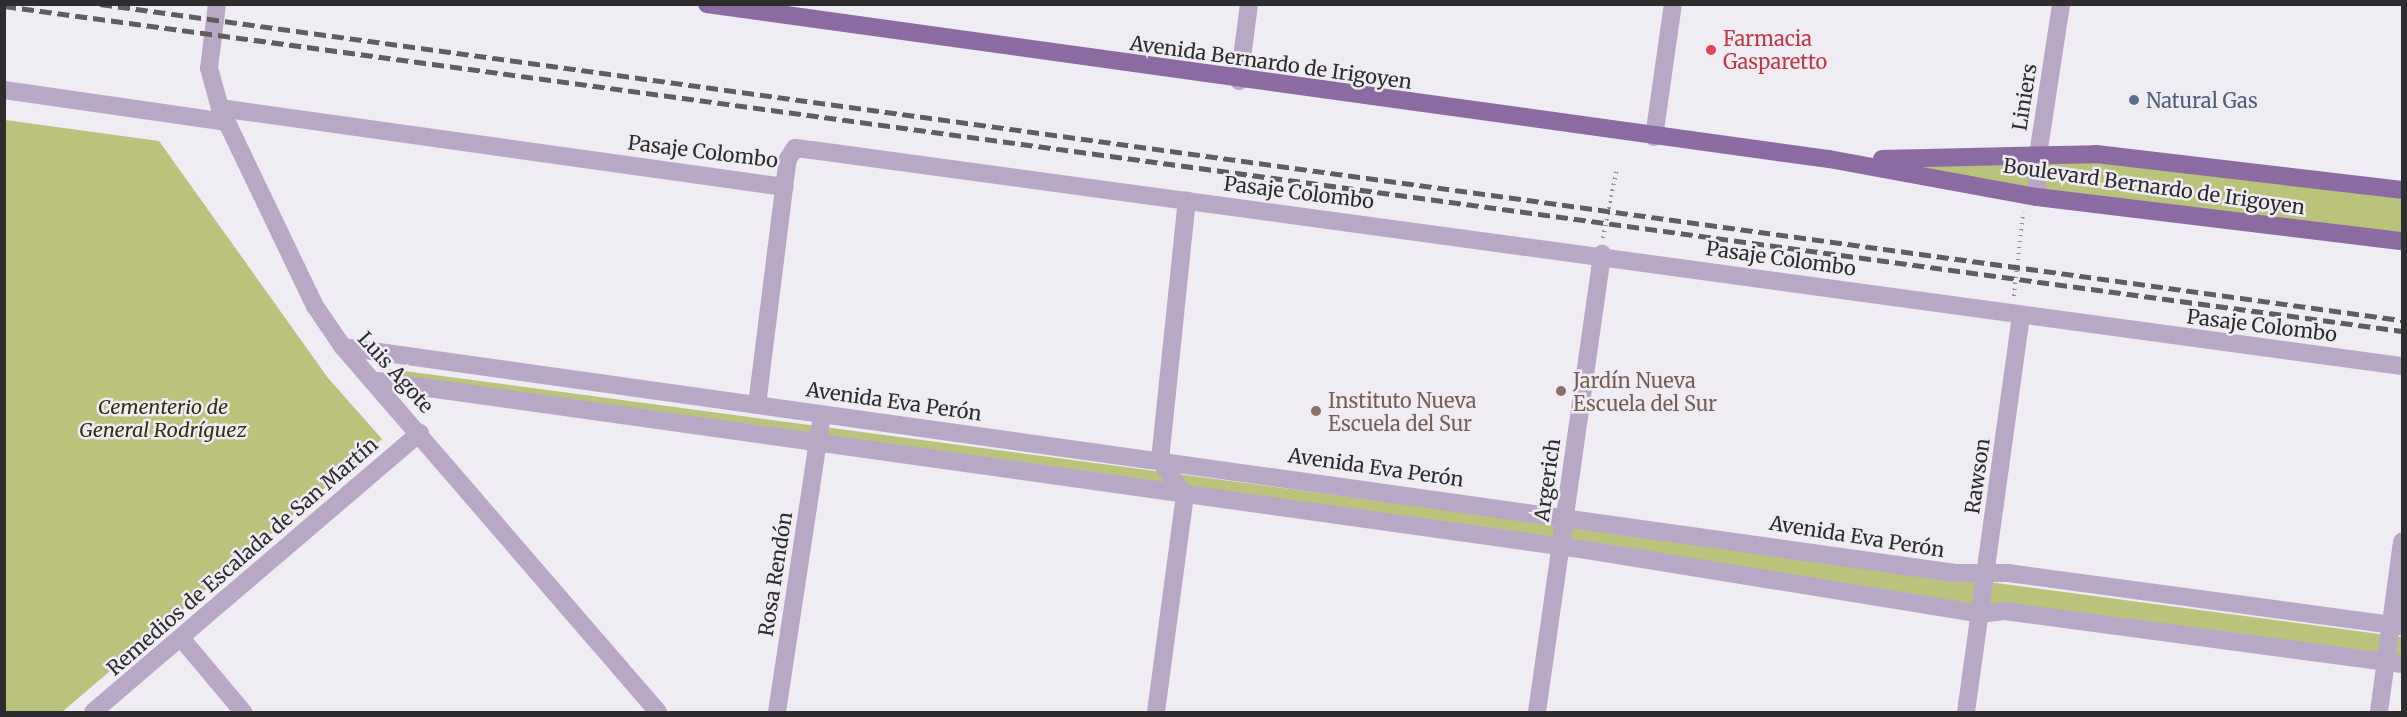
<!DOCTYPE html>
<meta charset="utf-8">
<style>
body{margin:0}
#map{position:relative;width:2407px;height:717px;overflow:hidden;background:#efecf3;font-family:Merriweather,serif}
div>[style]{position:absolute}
.green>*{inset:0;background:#bac27b}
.path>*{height:4px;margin-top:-2px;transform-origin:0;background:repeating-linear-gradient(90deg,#908e92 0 1.5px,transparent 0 6px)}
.minor>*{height:18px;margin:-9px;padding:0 9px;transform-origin:9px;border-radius:9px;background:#b9a7c6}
.major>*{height:18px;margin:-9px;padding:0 9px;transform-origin:9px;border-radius:9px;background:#8c6ba3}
.rail>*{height:4.5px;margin-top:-2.25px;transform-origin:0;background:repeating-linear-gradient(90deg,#5e5d60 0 12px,transparent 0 18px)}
.dots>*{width:16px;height:16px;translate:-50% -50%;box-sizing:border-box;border:3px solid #efecf3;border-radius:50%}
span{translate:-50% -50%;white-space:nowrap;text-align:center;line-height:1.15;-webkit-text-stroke:5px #efecf3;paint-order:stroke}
.health-label{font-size:20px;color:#be3a42}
.left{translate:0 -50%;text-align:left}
.street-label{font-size:20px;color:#2d2c2e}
.service-label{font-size:20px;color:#4e5e75}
.education-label{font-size:20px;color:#785e54}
.park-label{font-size:20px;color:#30330e;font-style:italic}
.frame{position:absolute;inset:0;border:6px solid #2d2c2e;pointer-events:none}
</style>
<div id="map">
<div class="green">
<div style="clip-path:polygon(5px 120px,159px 141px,328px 378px,382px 439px,62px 712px,5px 712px)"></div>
<div style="clip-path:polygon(2038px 155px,2402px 190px,2402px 241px,1829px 159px)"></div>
<div style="clip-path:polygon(389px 369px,2402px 637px,2402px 658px,2011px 606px,1943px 602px,391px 380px)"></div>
</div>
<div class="path">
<div style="left:1603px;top:238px;width:71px;rotate:-78.7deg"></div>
<div style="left:2014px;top:296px;width:84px;rotate:-83.9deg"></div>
</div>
<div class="minor">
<div style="left:217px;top:4px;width:64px;rotate:97.1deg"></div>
<div style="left:209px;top:68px;width:41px;rotate:74.6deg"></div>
<div style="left:220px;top:108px;width:220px;rotate:64.4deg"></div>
<div style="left:315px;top:306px;width:50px;rotate:55.7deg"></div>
<div style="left:343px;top:347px;width:482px;rotate:49.2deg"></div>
<div style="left:1239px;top:81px;width:78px;rotate:-82.6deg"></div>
<div style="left:4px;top:90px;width:224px;rotate:8.2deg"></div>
<div style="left:220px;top:108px;width:570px;rotate:7.97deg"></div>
<div style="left:784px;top:187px;width:28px;rotate:-82deg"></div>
<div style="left:788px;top:159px;width:13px;rotate:-58deg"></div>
<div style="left:795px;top:148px;width:17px;rotate:7deg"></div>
<div style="left:812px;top:150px;width:1605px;rotate:7.74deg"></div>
<div style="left:1654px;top:137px;width:134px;rotate:-81.9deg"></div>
<div style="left:2037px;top:197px;width:42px;rotate:-88.6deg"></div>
<div style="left:2038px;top:155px;width:153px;rotate:-81.3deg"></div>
<div style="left:343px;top:347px;width:1628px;rotate:7.98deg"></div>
<div style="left:1955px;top:573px;width:53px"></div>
<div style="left:2008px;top:573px;width:398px;rotate:7.7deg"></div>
<div style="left:378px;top:381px;width:1221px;rotate:7.96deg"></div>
<div style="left:1587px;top:550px;width:398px;rotate:9.2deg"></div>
<div style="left:1980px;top:614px;width:24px;rotate:-7deg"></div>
<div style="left:2004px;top:611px;width:402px;rotate:7.6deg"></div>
<div style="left:757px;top:405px;width:220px;rotate:-82.9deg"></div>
<div style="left:181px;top:638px;width:97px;rotate:50deg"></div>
<div style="left:93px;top:712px;width:430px;rotate:-40.5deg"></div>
<div style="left:777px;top:712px;width:300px;rotate:-81.4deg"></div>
<div style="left:1156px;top:712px;width:218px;rotate:-82.4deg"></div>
<div style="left:1185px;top:496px;width:44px;rotate:-124.8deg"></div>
<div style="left:1160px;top:460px;width:261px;rotate:-84.1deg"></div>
<div style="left:1537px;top:712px;width:463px;rotate:-81.9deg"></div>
<div style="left:1966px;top:712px;width:400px;rotate:-82.1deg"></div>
<div style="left:2379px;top:712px;width:172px;rotate:-82.3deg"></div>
</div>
<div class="major">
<div style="left:707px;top:4px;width:1133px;rotate:7.87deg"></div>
<div style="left:1829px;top:159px;width:211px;rotate:10.4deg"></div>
<div style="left:2037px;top:197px;width:368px;rotate:6.9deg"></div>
<div style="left:1882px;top:159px;width:214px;rotate:-1.3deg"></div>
<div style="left:2096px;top:154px;width:308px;rotate:6.7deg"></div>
</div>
<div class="rail">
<div style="left:100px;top:4px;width:2324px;rotate:7.82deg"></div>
<div style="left:4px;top:6px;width:2420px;rotate:7.72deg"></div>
</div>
<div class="dots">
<div style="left:1711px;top:50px;background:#e0444e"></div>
<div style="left:2134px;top:100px;background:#5c6f8a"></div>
<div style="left:1561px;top:391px;background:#8d6e63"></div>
<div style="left:1316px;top:411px;background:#8d6e63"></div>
</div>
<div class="health-label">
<span class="left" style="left:1723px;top:50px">Farmacia<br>Gasparetto</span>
</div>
<div class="street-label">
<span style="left:1271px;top:62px;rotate:8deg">Avenida Bernardo de Irigoyen</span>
<span style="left:2024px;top:97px;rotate:-81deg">Liniers</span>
<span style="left:703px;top:151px;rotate:7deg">Pasaje Colombo</span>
<span style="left:2154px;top:186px;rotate:8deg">Boulevard Bernardo de Irigoyen</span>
<span style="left:1299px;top:192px;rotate:7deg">Pasaje Colombo</span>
<span style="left:1781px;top:258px;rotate:8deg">Pasaje Colombo</span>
<span style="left:2262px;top:325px;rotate:7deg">Pasaje Colombo</span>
<span style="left:396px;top:372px;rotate:48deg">Luis Agote</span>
<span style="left:894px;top:401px;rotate:8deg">Avenida Eva Perón</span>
<span style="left:1376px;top:467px;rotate:8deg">Avenida Eva Perón</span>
<span style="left:1977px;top:476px;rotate:-82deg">Rawson</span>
<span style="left:1547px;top:480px;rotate:-82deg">Argerich</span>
<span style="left:1857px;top:536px;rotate:9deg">Avenida Eva Perón</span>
<span style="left:242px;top:556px;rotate:-41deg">Remedios de Escalada de San Martín</span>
<span style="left:775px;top:574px;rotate:-81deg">Rosa Rendón</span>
</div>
<div class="service-label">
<span class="left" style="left:2146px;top:100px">Natural Gas</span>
</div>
<div class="education-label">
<span class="left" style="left:1573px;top:392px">Jardín Nueva<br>Escuela del Sur</span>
<span class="left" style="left:1328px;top:412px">Instituto Nueva<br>Escuela del Sur</span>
</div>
<div class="park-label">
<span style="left:163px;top:418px">Cementerio de<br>General Rodríguez</span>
</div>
<div class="frame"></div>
</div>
